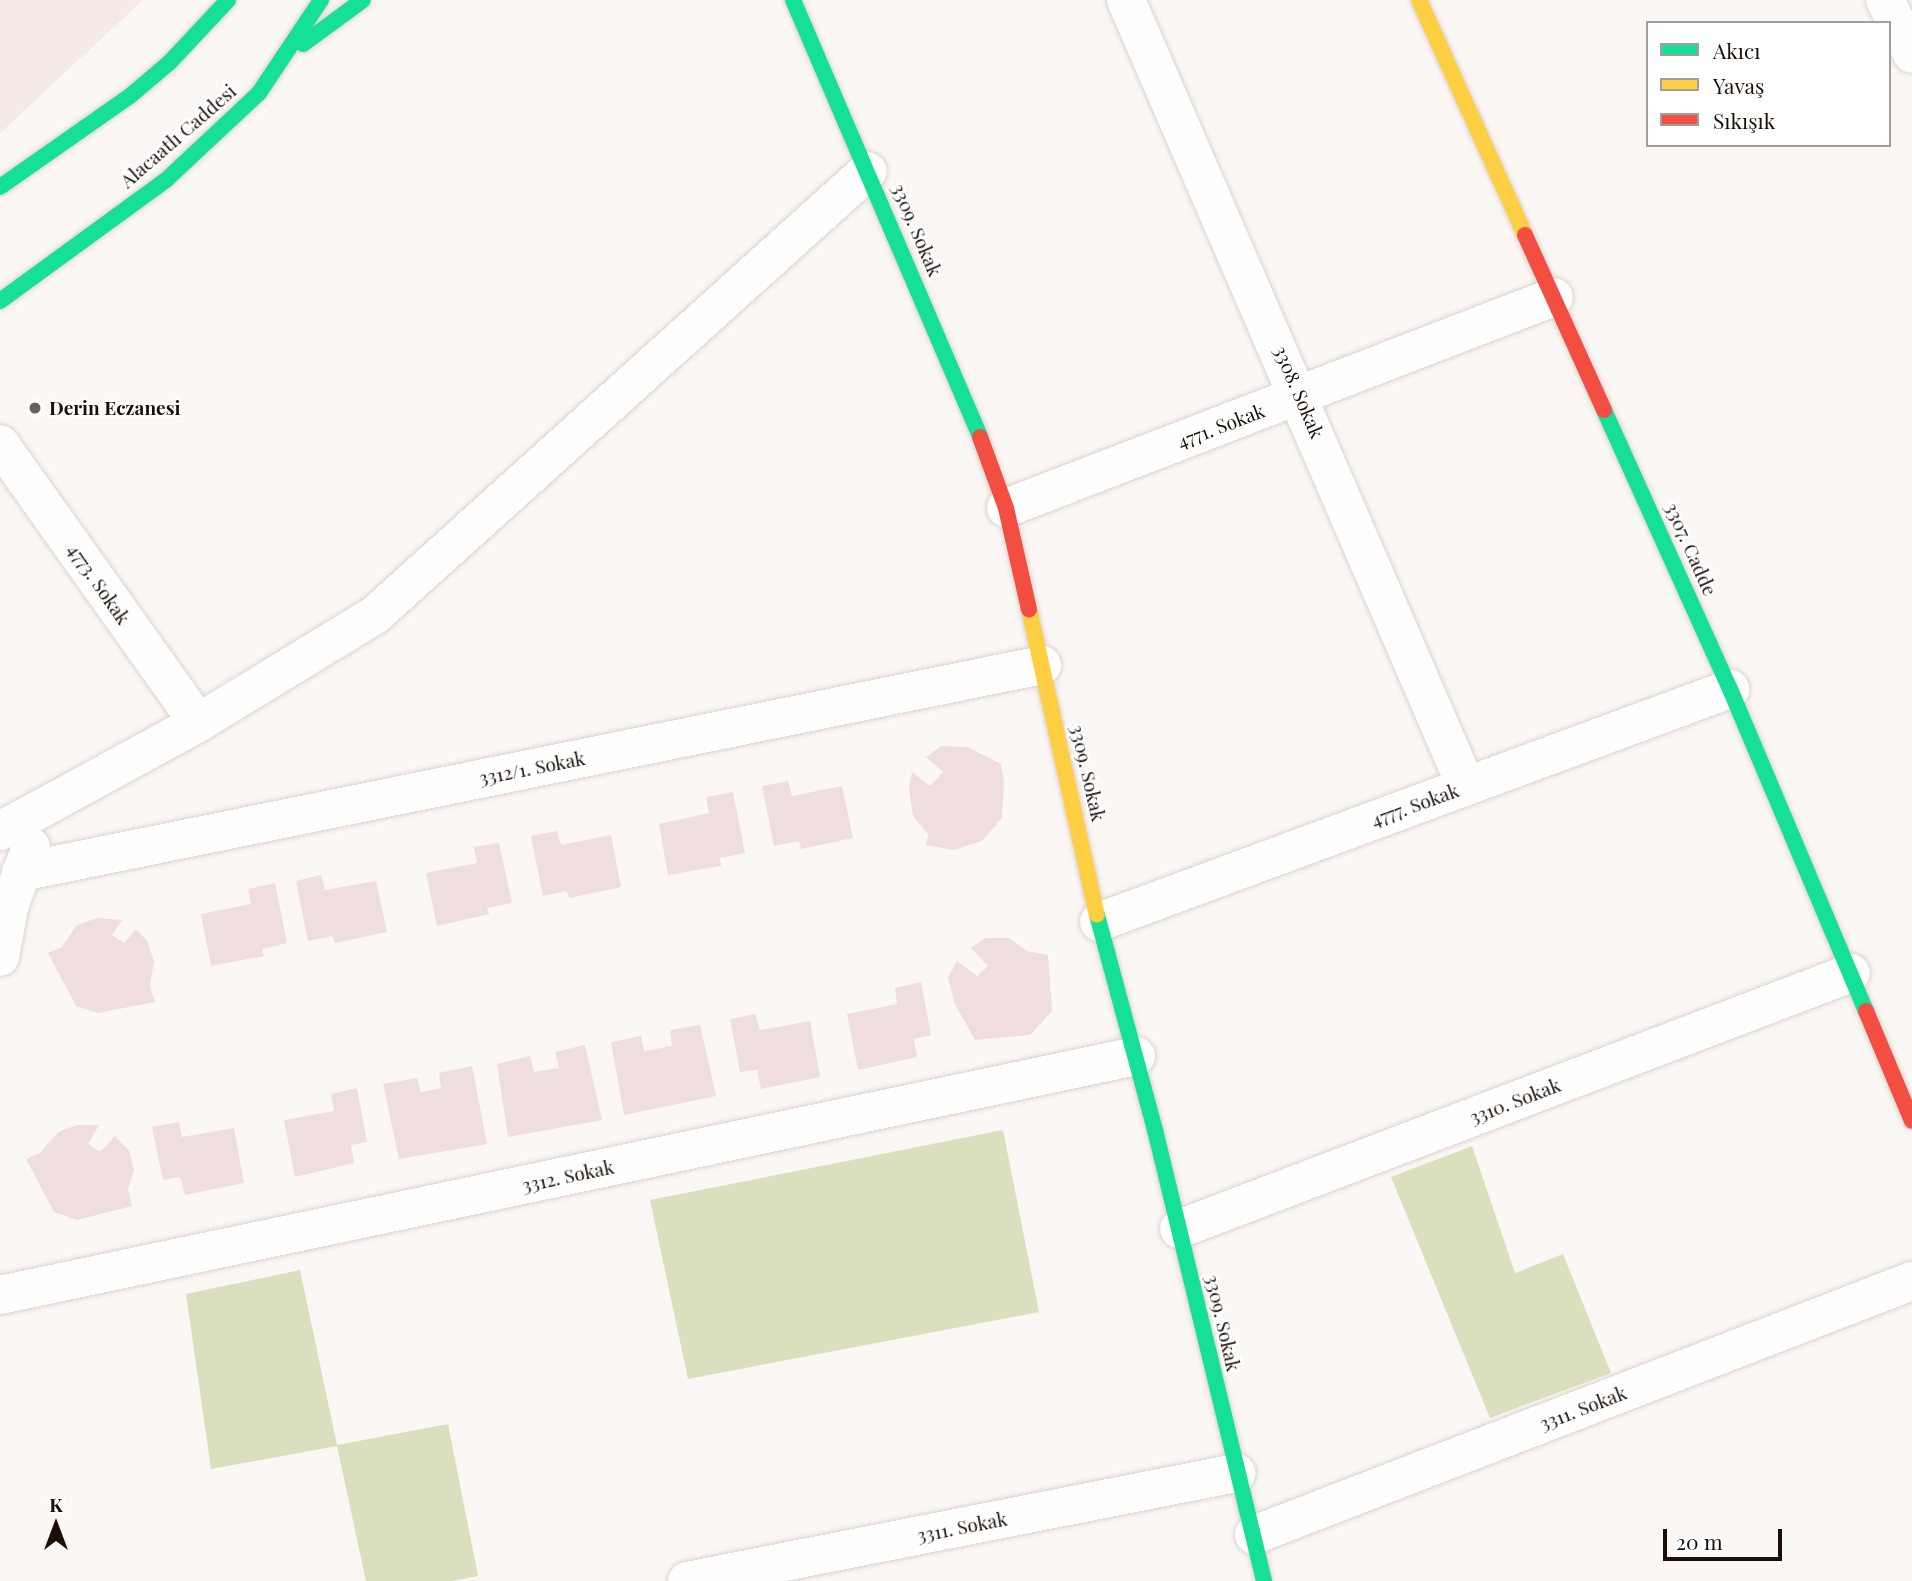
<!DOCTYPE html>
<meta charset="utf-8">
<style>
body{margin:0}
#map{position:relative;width:1912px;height:1581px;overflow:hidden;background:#fbf7f5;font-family:"Playfair Display",serif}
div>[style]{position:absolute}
.built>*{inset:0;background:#f6eae4}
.green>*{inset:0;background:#dadfbd}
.building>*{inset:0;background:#efdedd}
.roads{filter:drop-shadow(0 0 2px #dcd3cd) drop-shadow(0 0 2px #dcd3cd)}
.street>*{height:38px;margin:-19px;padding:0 19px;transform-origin:19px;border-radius:19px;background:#fefefe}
.fast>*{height:16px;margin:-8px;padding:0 8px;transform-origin:8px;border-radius:8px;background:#16e098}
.slow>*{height:16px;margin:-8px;padding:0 8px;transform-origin:8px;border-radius:8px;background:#ffcf43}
.jam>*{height:16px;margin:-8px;padding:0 8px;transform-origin:8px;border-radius:8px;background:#f24e42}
.dots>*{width:19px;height:19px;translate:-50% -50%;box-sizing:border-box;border:4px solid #fff;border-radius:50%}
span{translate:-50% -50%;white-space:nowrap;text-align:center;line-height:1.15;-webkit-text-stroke:5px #fff;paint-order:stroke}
.street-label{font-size:19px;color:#1b0f08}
.poi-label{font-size:19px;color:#1b0f08;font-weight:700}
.left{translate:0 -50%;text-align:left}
.legend{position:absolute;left:1646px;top:21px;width:245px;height:126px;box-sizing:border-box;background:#fff;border:2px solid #a49f9c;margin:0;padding:9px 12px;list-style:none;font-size:21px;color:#1b0f08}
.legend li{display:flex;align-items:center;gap:14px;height:35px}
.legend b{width:35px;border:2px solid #a49f9c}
.north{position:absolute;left:21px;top:1490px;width:70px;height:70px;-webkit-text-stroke:5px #fff;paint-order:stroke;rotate:0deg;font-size:19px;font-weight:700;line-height:28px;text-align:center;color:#1b0f08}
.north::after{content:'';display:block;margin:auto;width:24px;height:32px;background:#1b0f08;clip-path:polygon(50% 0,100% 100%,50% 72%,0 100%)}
.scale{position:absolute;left:1663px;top:1529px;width:119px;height:32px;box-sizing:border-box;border:4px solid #1b0f08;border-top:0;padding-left:9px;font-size:21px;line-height:24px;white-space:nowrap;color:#1b0f08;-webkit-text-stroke:5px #fff;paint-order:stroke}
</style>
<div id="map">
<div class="built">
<div style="clip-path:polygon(0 0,143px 0,0 133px)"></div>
</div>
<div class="green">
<div style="clip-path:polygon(1003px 1130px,1039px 1312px,688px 1379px,650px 1200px)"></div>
<div style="clip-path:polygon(1472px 1146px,1515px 1273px,1563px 1254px,1611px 1373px,1490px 1418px,1391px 1177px)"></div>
<div style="clip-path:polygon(300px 1270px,337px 1445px,448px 1424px,478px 1576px,452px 1581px,366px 1581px,337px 1446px,211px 1469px,186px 1294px)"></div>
</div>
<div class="building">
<div style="clip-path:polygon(941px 746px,967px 747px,1001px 764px,1004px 782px,1002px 818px,982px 841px,954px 850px,926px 845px,928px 834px,913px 816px,909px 789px,912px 772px,930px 786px,943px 772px,926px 757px)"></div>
<div style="clip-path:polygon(788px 781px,792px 796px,842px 786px,853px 838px,801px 849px,799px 841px,774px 846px,762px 786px)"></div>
<div style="clip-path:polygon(733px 792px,745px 853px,720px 858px,721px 866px,668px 875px,659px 824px,709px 813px,706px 797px)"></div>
<div style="clip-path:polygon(557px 831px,561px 845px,611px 835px,621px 887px,569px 898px,567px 891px,543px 896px,531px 836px)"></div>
<div style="clip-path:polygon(499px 843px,512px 903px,487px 908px,489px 914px,437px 926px,426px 873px,477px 863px,474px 847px)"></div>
<div style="clip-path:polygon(321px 875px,325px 890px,376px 881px,387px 932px,335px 943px,332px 936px,308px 941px,296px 881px)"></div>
<div style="clip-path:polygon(275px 883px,287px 943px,262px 949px,264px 956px,211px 966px,201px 914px,251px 904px,248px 889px)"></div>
<div style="clip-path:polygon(96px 918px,122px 920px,112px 935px,124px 943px,136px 929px,147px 941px,154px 961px,150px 986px,155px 1002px,98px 1013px,76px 1006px,48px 953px,62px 947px,76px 926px)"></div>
<div style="clip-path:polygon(985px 938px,1009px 938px,1027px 951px,1048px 955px,1052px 1011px,1030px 1035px,975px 1040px,955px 1004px,948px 978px,957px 961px,977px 976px,988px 966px,971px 948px)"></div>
<div style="clip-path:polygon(921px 982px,931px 1035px,914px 1039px,917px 1057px,858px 1070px,847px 1014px,897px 1004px,895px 988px)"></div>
<div style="clip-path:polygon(755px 1014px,760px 1030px,810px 1021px,820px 1077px,761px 1089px,757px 1070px,740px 1072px,730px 1019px)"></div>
<div style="clip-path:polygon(700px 1025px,716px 1096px,624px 1115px,611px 1042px,641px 1036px,644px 1051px,672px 1046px,670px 1030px)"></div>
<div style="clip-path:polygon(585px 1045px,602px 1120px,508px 1137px,497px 1064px,530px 1056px,534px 1072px,559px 1068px,555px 1052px)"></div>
<div style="clip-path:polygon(472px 1066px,487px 1144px,399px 1159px,383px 1084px,417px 1078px,421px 1092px,441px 1088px,439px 1073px)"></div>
<div style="clip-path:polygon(357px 1088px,367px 1142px,351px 1145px,354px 1163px,295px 1177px,284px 1120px,334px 1111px,331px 1094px)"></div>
<div style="clip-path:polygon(179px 1122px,182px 1137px,234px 1128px,244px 1183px,185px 1195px,180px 1177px,163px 1180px,152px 1127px)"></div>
<div style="clip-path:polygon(77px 1125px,99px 1125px,88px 1144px,100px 1152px,115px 1136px,129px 1150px,134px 1170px,128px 1189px,132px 1206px,77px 1220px,54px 1212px,26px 1159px,40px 1153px,58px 1132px)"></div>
</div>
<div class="roads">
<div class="street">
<div style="left:1126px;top:0;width:856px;rotate:66.61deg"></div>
<div style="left:1885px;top:0;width:60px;rotate:63.4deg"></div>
<div style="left:0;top:444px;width:342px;rotate:54.6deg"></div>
<div style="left:1006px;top:508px;width:587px;rotate:-21.06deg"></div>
<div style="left:0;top:831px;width:226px;rotate:-28.6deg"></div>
<div style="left:198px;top:723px;width:207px;rotate:-31.4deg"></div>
<div style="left:375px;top:615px;width:663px;rotate:-42.01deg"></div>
<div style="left:21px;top:872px;width:1042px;rotate:-11.46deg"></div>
<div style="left:1099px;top:922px;width:673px;rotate:-20.27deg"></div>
<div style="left:0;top:957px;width:51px;rotate:-79.8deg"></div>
<div style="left:9px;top:907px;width:64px;rotate:-69.9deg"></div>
<div style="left:1179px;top:1229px;width:719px;rotate:-20.85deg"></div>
<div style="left:0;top:1295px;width:1161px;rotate:-11.88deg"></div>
<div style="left:1254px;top:1535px;width:705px;rotate:-21.11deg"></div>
<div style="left:687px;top:1581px;width:560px;rotate:-11.13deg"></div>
</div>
<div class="fast">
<div style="left:793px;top:0;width:475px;rotate:66.8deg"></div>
<div style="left:303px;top:44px;width:74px;rotate:-36.3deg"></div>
<div style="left:0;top:187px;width:159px;rotate:-35deg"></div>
<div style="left:130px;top:96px;width:52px;rotate:-40.4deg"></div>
<div style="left:170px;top:62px;width:85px;rotate:-46.9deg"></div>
<div style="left:0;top:301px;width:205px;rotate:-36.1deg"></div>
<div style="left:166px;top:180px;width:127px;rotate:-43.1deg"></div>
<div style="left:259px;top:93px;width:112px;rotate:-56.3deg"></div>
<div style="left:1604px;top:410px;width:306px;rotate:65.7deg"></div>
<div style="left:1730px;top:689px;width:350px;rotate:67.1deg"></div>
<div style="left:1097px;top:915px;width:223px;rotate:74.9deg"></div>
<div style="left:1155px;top:1130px;width:464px;rotate:76.4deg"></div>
</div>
<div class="slow">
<div style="left:1419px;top:0;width:258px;rotate:65.7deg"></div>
<div style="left:1029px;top:609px;width:313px;rotate:77.5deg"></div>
</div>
<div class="jam">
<div style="left:1525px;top:235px;width:192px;rotate:65.7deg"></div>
<div style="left:980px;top:437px;width:76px;rotate:69.9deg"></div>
<div style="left:1006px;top:508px;width:104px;rotate:77.2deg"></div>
<div style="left:1866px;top:1011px;width:119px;rotate:67.3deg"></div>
</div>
</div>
<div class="dots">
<div style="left:35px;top:408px;background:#69605b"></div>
</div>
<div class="street-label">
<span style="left:178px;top:136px;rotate:-41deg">Alacaatlı Caddesi</span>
<span style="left:917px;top:230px;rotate:67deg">3309. Sokak</span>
<span style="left:1299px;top:392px;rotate:67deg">3308. Sokak</span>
<span style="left:1221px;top:426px;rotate:-21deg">4771. Sokak</span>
<span style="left:1691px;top:549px;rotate:66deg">3307. Cadde</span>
<span style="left:99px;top:584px;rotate:55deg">4773. Sokak</span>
<span style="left:532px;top:768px;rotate:-11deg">3312/1. Sokak</span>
<span style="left:1088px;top:773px;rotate:77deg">3309. Sokak</span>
<span style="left:1415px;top:805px;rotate:-20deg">4777. Sokak</span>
<span style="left:1515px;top:1101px;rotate:-21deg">3310. Sokak</span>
<span style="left:568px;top:1176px;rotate:-12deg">3312. Sokak</span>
<span style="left:1223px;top:1323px;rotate:77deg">3309. Sokak</span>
<span style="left:1583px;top:1408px;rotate:-21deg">3311. Sokak</span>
<span style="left:962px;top:1527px;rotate:-11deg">3311. Sokak</span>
</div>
<div class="poi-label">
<span class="left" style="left:49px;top:408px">Derin Eczanesi</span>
</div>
<ul class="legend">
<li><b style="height:9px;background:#16e098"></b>Akıcı</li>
<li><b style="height:9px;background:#ffcf43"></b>Yavaş</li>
<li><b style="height:9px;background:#f24e42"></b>Sıkışık</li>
</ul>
<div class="north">K</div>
<div class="scale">20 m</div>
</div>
